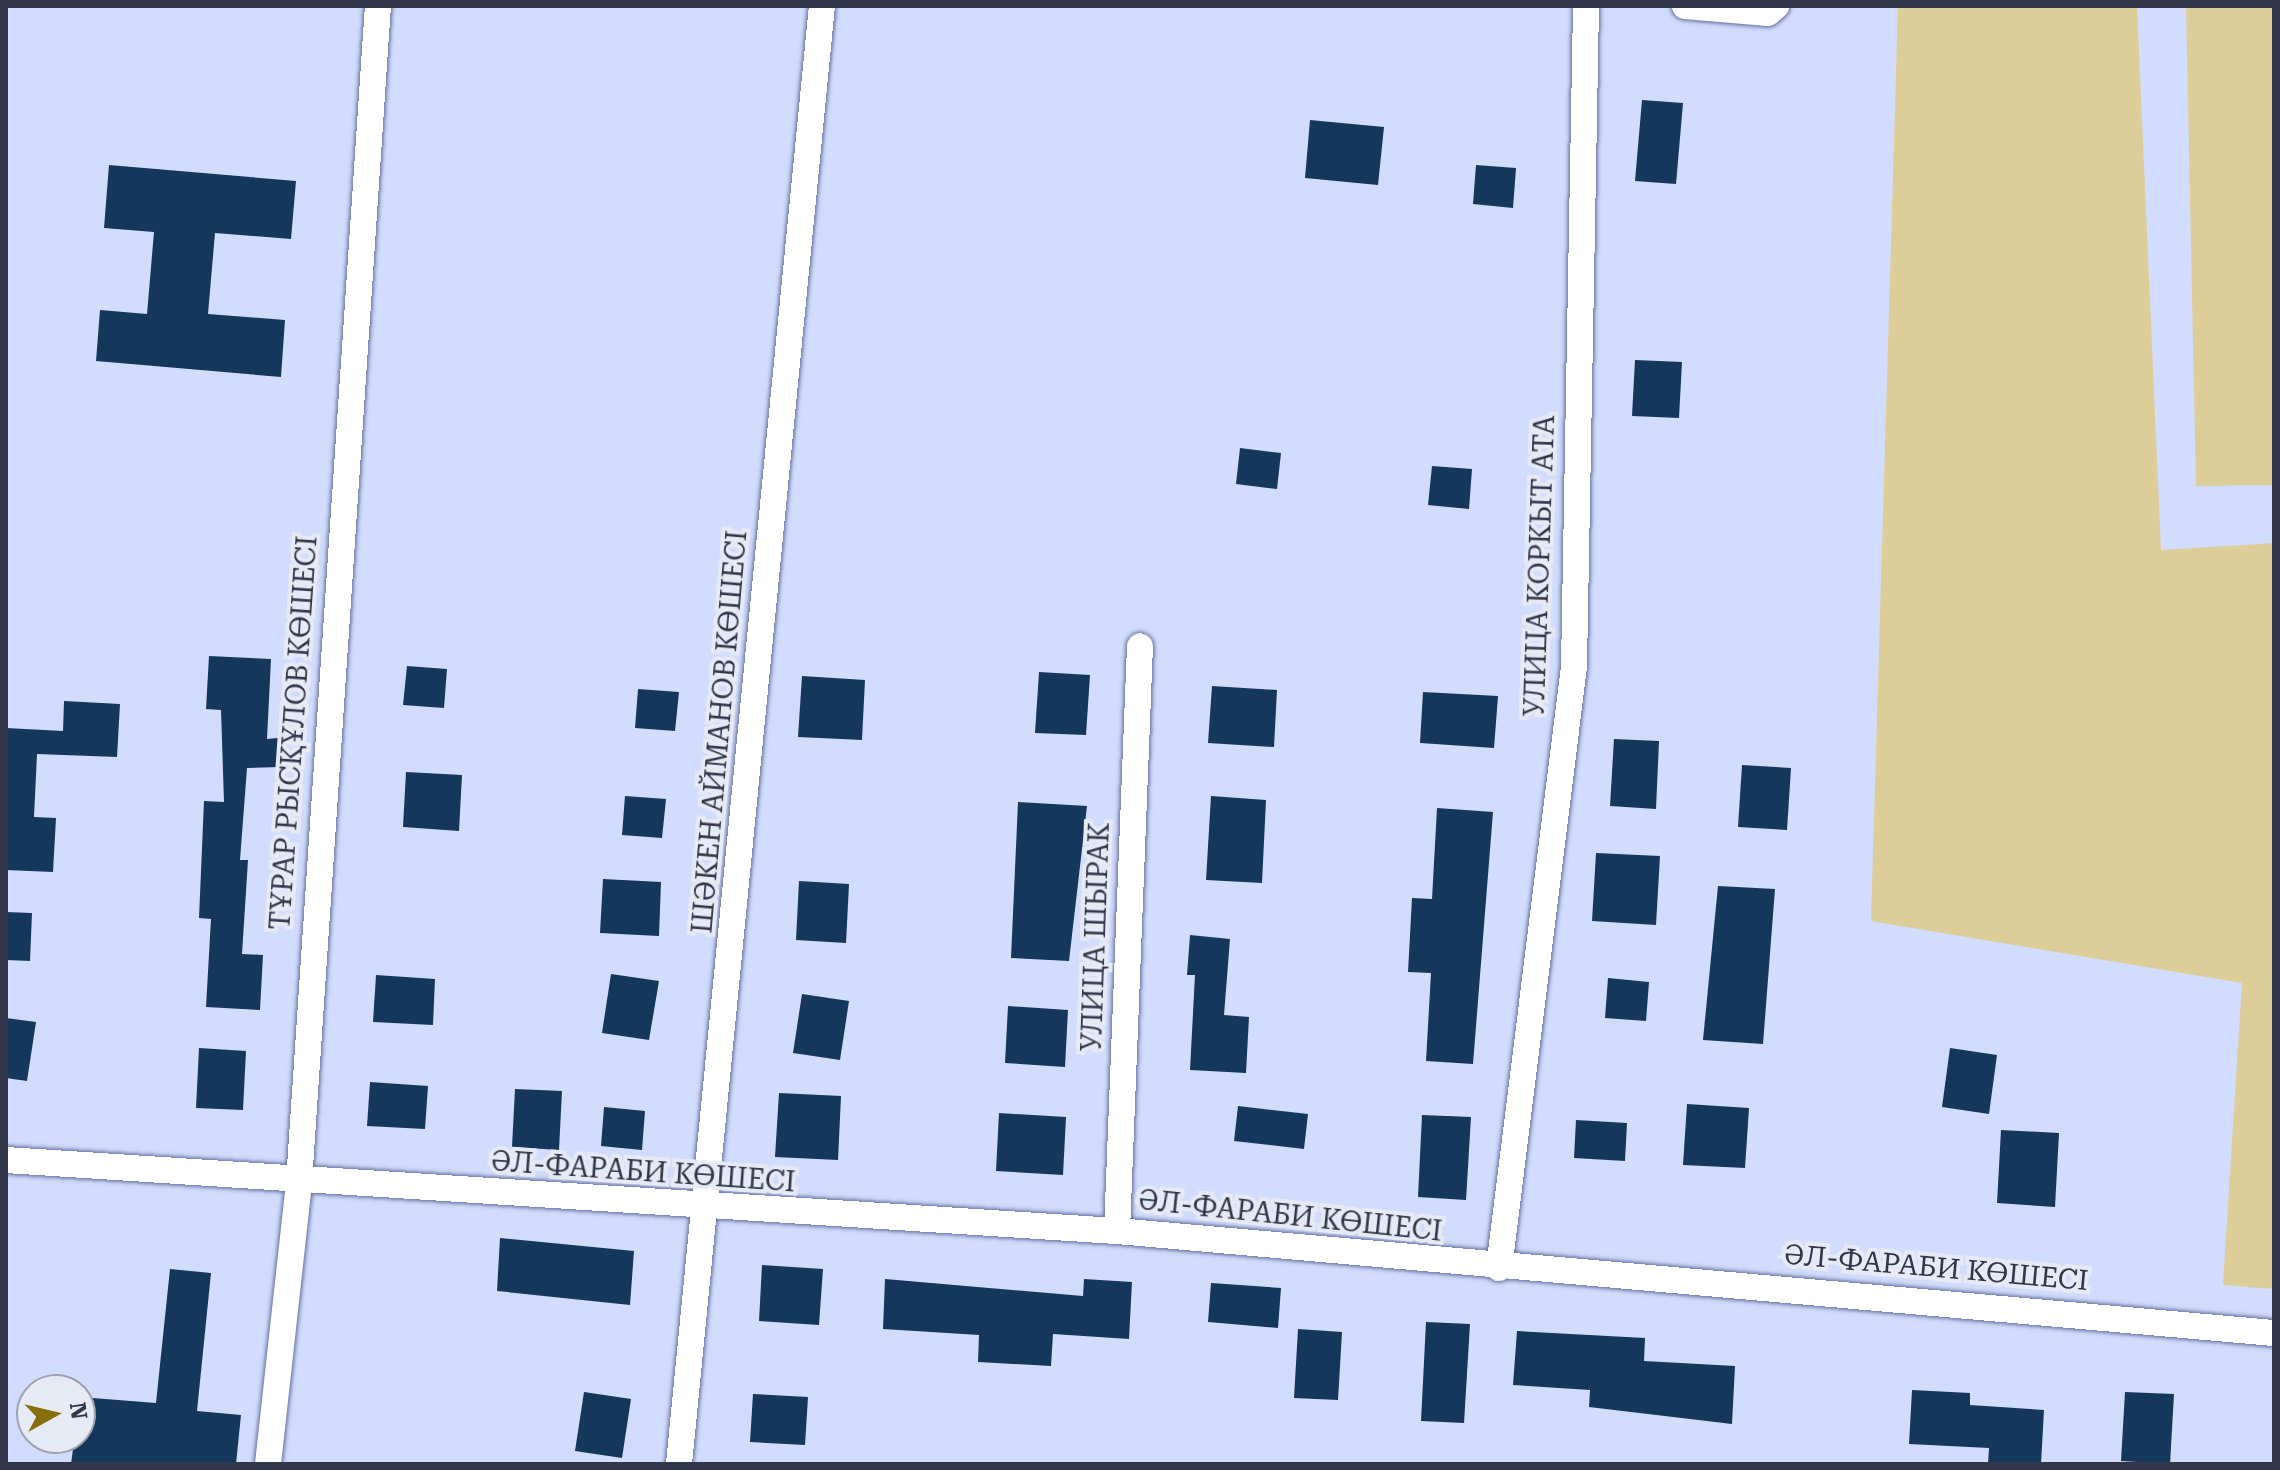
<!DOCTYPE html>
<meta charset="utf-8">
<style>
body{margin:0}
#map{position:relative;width:2280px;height:1470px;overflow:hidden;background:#d2dcfc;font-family:"Roboto Serif",serif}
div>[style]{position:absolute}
.green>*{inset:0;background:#ddcd99}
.building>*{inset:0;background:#16375c}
.roads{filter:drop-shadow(0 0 2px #6470a0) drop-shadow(0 0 2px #6470a0)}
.minor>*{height:26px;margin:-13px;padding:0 13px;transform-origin:13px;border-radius:13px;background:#fff}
span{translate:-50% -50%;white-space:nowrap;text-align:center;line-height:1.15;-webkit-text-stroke:8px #e6eaf5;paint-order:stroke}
.street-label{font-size:28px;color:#31364b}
.frame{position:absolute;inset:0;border:8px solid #31364b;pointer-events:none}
.north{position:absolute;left:16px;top:1374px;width:80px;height:80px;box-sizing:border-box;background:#e6eaf5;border:2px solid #9ea2b1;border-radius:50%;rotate:82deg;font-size:22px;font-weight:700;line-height:32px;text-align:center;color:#31364b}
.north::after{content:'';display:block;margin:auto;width:28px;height:36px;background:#866e0c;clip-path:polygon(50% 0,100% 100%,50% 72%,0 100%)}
</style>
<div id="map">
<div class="green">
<div style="clip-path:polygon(1898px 6px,2137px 6px,2161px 550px,2274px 543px,2274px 1289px,2223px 1285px,2242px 983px,1871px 921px)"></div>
<div style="clip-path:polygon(2186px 6px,2274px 6px,2274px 485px,2196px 486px)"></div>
</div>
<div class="building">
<div style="clip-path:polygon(1642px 100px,1683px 103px,1676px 184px,1635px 181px)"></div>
<div style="clip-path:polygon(1310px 120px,1384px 127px,1378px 185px,1305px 178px)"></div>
<div style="clip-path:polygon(109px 165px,296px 181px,291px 239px,215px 233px,208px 314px,285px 320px,281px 377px,96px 361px,100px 310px,147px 314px,154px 232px,104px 228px)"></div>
<div style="clip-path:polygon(1476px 165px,1516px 168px,1513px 208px,1473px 204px)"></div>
<div style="clip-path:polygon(1635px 360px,1682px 362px,1679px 418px,1632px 416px)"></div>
<div style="clip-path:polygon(1240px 448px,1281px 453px,1277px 489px,1236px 484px)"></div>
<div style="clip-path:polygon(1432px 466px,1472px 469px,1469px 509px,1428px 505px)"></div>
<div style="clip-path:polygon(209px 656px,271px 659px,267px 739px,278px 738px,279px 767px,247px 768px,240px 860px,248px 860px,242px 954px,263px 955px,260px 1010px,206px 1007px,211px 919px,199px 918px,204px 801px,224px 802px,221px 710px,206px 709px)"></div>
<div style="clip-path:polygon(407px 666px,447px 669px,444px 708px,403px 705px)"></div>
<div style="clip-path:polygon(1039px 672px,1090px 675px,1086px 735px,1035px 733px)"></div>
<div style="clip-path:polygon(802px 676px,865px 680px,862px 740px,798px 737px)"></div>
<div style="clip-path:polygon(1212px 686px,1277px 690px,1274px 747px,1208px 743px)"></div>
<div style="clip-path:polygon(638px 689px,679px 692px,675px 731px,635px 728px)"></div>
<div style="clip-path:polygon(1423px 692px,1498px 696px,1494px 748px,1420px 743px)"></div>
<div style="clip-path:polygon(64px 701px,120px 704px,117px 757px,37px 754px,34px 817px,56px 818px,53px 872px,6px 870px,6px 728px,63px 731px)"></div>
<div style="clip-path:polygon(1614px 739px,1659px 741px,1656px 809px,1610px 806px)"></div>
<div style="clip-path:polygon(1742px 765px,1791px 768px,1787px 830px,1738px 827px)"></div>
<div style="clip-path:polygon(406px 772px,462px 775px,459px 831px,403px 827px)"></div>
<div style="clip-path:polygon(625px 796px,666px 799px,662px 838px,622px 835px)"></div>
<div style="clip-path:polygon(1211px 796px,1266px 800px,1262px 883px,1206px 880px)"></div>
<div style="clip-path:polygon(1018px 802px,1087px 806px,1069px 961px,1011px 958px)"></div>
<div style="clip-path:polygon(1437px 808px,1493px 812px,1473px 1064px,1426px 1061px,1431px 973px,1408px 972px,1412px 898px,1432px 899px)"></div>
<div style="clip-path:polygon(1596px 853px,1660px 856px,1656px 925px,1592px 921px)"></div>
<div style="clip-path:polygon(603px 879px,661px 882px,659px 936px,600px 933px)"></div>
<div style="clip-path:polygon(799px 881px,849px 884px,846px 943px,796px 940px)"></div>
<div style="clip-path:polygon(1718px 886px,1775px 889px,1763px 1044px,1703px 1040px)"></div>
<div style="clip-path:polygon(6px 912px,32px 913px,30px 961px,6px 960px)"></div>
<div style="clip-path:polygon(1190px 935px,1230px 939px,1224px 1015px,1249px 1017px,1246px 1073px,1190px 1070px,1195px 975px,1187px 975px)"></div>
<div style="clip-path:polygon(611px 974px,659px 981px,649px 1040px,602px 1033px)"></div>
<div style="clip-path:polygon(376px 975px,435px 979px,433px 1025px,373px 1022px)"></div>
<div style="clip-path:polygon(1608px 978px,1649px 982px,1646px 1021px,1605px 1018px)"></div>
<div style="clip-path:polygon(802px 994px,849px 1001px,840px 1060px,793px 1053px)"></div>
<div style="clip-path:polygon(1008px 1006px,1068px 1010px,1065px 1067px,1005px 1063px)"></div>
<div style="clip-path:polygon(6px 1018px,36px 1022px,27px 1081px,6px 1078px)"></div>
<div style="clip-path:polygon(199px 1048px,246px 1051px,243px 1110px,196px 1108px)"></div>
<div style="clip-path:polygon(1950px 1048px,1997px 1055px,1989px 1114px,1942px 1107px)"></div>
<div style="clip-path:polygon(370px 1082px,428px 1086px,425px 1129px,367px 1126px)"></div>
<div style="clip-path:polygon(515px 1089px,562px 1091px,559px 1150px,512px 1147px)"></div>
<div style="clip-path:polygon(779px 1093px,841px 1096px,838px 1160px,775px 1157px)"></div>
<div style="clip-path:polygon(1687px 1104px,1749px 1108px,1745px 1168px,1683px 1165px)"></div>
<div style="clip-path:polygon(1238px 1106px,1308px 1114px,1304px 1149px,1234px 1141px)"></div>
<div style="clip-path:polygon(604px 1107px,645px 1111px,642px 1150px,601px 1146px)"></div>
<div style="clip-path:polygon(999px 1113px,1066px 1117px,1063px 1175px,996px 1171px)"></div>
<div style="clip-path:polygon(1422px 1115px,1471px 1117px,1466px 1200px,1418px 1197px)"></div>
<div style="clip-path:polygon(1576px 1120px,1627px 1123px,1625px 1161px,1574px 1158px)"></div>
<div style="clip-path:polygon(2001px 1130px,2059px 1133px,2055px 1207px,1997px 1203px)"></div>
<div style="clip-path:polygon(500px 1238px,634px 1251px,630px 1305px,497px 1291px)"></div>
<div style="clip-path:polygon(762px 1265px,823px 1269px,819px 1325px,759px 1321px)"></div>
<div style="clip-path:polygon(170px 1269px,211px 1273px,197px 1411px,241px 1415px,236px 1464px,71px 1464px,80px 1397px,156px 1403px)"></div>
<div style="clip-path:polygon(885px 1279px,1083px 1296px,1084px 1279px,1132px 1282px,1129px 1339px,1053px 1334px,1051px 1366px,978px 1362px,979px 1335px,883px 1329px)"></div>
<div style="clip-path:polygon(1211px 1283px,1281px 1288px,1278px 1328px,1208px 1322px)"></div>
<div style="clip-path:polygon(1426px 1322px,1470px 1324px,1464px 1423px,1421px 1421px)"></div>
<div style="clip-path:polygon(1298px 1329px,1342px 1332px,1338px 1400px,1294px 1398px)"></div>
<div style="clip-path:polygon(1517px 1331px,1645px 1338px,1644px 1361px,1735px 1366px,1732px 1424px,1589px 1407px,1590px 1390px,1513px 1385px)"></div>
<div style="clip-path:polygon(1912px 1390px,1970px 1393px,1970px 1405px,2044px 1410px,2041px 1464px,1988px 1464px,1989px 1448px,1909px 1444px)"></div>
<div style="clip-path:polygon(584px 1392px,631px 1399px,622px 1458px,575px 1451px)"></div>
<div style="clip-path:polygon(2125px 1392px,2174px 1394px,2170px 1464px,2121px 1461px)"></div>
<div style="clip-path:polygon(753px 1394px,808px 1397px,805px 1445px,750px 1442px)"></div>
</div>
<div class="roads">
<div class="minor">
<div style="left:1685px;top:6px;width:83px;rotate:4.8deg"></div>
<div style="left:1768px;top:13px;width:11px;rotate:-41deg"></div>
<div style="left:6px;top:1160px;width:1113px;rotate:3.66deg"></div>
<div style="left:1117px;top:1231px;width:1161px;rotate:5.04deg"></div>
<div style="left:1117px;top:1231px;width:585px;rotate:-87.75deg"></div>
<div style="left:1499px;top:1268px;width:606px;rotate:-82.89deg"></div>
<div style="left:1574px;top:667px;width:661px;rotate:-88.96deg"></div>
<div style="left:268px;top:1464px;width:284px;rotate:-83.7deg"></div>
<div style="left:299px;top:1182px;width:1179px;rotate:-86.16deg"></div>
<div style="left:679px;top:1464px;width:1465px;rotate:-84.4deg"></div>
</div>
</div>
<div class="street-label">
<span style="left:1540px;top:566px;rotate:-88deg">УЛИЦА КОРКЫТ АТА</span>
<span style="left:720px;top:732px;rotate:-85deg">ШӘКЕН АЙМАНОВ КӨШЕСІ</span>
<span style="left:294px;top:733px;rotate:-86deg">ТҰРАР РЫСҚҰЛОВ КӨШЕСІ</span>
<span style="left:1096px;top:937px;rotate:-88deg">УЛИЦА ШЫРАК</span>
<span style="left:643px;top:1172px;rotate:4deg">ӘЛ-ФАРАБИ КӨШЕСІ</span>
<span style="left:1290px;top:1216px;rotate:6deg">ӘЛ-ФАРАБИ КӨШЕСІ</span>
<span style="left:1936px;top:1268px;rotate:5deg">ӘЛ-ФАРАБИ КӨШЕСІ</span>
</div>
<div class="frame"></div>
<div class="north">N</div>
</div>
